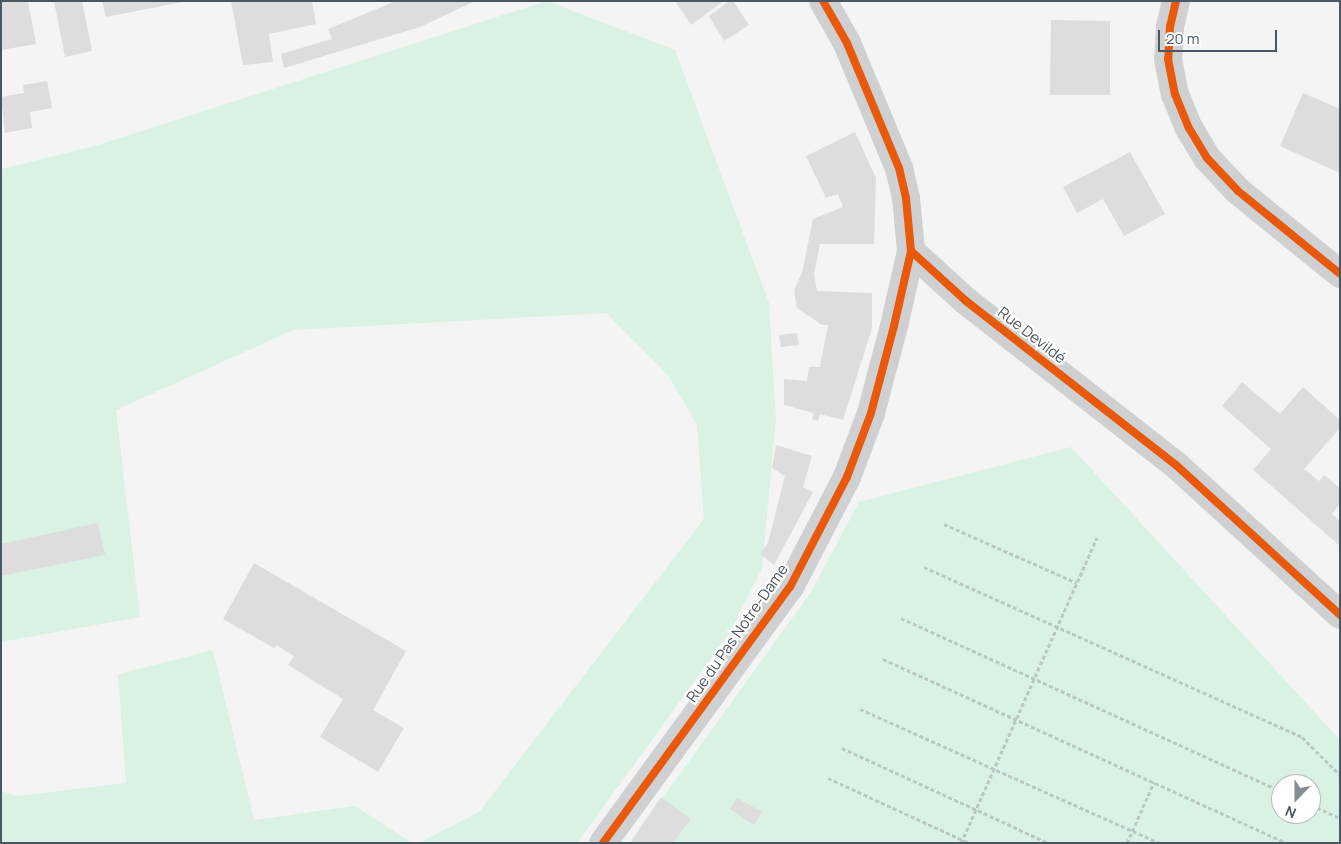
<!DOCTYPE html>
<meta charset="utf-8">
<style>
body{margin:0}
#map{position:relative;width:1341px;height:844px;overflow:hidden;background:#f4f4f4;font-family:Manrope,sans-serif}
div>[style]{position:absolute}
.green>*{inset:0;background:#d9f2e3}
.building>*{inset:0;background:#ddddde}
.path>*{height:3px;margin-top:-1.5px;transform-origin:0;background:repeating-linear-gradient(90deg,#bcc7c4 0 4px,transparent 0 6.5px)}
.minor>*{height:28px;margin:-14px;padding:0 14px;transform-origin:14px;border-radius:14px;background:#ced0d2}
.tertiary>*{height:28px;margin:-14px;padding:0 14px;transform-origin:14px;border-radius:14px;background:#ced0d2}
.cycleway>*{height:8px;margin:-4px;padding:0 4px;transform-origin:4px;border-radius:4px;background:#e8590c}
span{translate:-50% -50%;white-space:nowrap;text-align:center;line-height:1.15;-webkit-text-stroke:4.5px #fff;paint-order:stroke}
.street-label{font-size:15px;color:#4a5661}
.frame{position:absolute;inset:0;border:2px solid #4a5661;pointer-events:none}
.north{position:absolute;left:1271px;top:774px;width:50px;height:50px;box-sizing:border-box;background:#fff;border:1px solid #b7bbc0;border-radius:50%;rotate:202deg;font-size:14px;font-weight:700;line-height:20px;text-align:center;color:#4a5661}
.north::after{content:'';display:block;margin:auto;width:18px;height:22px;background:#868d94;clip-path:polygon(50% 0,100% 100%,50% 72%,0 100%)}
.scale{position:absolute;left:1158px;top:30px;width:119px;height:22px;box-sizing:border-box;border:2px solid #4a5661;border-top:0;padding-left:6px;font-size:15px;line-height:18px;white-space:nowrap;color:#4a5661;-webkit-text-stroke:4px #fff;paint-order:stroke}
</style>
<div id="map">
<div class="green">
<div style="clip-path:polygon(547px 1px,675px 50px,769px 303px,776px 419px,762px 569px,728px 635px,577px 843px,419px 843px,479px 812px,704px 519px,697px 425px,668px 375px,606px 313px,293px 330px,116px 410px,140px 617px,1px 642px,1px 169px,95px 146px)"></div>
<div style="clip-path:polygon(evenodd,1071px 447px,1340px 740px,1340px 843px,630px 843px,811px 592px,859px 502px,1071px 447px,1281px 784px,1311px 784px,1311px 814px,1281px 814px,1281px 784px)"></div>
<div style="clip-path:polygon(213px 650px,254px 820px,355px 806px,412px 843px,1px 843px,1px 791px,17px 796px,126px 783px,118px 674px)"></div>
</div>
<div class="building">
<div style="clip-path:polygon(1px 1px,28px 1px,36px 44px,1px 50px)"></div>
<div style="clip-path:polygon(54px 1px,82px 1px,92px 51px,65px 57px)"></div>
<div style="clip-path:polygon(102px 1px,182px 1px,182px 2px,106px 17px)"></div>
<div style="clip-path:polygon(231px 1px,312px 1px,316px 24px,269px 34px,273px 62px,243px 65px)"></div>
<div style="clip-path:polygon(396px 1px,475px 1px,420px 27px,284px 68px,281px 54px,332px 39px,328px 29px)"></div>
<div style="clip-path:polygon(675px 1px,724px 1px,691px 25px)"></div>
<div style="clip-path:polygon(729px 1px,733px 1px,749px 25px,724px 41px,709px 16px)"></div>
<div style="clip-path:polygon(1051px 20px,1110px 21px,1110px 95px,1050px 95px)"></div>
<div style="clip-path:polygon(47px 81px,52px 108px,30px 112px,32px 128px,5px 133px,1px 97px,24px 93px,23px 85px)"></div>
<div style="clip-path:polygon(1303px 93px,1340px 109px,1340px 173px,1280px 146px)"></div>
<div style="clip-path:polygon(855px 132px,876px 178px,874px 244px,820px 244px,814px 274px,817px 291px,872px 293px,872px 328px,843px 420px,820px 414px,818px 421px,812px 419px,814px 413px,784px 405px,784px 379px,807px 381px,809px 367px,820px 367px,828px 325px,822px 325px,797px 308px,794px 290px,802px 273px,813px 219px,843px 207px,838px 194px,826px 198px,806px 156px)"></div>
<div style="clip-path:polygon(1130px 152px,1165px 214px,1124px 236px,1103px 199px,1077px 213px,1063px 187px)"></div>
<div style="clip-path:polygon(797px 333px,799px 345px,781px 347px,779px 335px)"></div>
<div style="clip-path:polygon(1242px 382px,1280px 414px,1303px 387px,1340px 420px,1340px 428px,1304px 469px,1319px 481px,1324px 475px,1340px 488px,1340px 504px,1332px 514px,1340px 521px,1340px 546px,1253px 470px,1271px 449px,1222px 406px)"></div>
<div style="clip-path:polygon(776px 445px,812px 456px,803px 487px,813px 492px,774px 565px,760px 554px,768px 543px,785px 476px,772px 468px)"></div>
<div style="clip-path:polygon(98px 523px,105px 555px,1px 576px,1px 544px)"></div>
<div style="clip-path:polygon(254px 563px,406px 651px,373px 710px,404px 728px,378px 772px,320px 737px,343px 699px,288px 665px,294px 656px,276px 645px,274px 648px,223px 619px)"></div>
<div style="clip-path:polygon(661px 797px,691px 819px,673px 843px,630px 843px)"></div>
<div style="clip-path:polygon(737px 798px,762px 812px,754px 825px,730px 809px)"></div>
</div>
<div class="path">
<div style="left:944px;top:524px;width:145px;rotate:23.9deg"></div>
<div style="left:924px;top:567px;width:414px;rotate:24.2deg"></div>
<div style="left:1302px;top:737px;width:54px;rotate:45deg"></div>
<div style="left:901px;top:618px;width:418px;rotate:24.5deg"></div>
<div style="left:883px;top:659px;width:443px;rotate:24.5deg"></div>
<div style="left:860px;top:709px;width:328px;rotate:24.1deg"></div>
<div style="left:842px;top:748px;width:228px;rotate:24.7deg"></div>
<div style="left:828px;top:778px;width:155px;rotate:24.7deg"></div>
<div style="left:1311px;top:805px;width:32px;rotate:24deg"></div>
<div style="left:961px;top:843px;width:334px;rotate:-66deg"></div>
<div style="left:1127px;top:843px;width:67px;rotate:-66.1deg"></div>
</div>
<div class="minor">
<div style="left:1176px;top:1px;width:26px;rotate:103deg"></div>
<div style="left:1170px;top:26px;width:33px;rotate:93deg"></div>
<div style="left:1168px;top:59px;width:36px;rotate:79deg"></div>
<div style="left:1175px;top:94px;width:37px;rotate:68deg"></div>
<div style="left:1189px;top:128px;width:35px;rotate:59deg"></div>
<div style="left:1207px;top:158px;width:45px;rotate:46.8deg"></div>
<div style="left:1238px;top:191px;width:132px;rotate:39.1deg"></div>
<div style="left:911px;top:251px;width:74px;rotate:42.3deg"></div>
<div style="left:966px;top:301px;width:266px;rotate:38deg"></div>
<div style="left:1176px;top:465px;width:222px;rotate:42.4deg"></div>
</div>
<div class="tertiary">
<div style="left:603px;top:843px;width:317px;rotate:-53.9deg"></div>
<div style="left:790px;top:587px;width:124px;rotate:-62.6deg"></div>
<div style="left:847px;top:477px;width:68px;rotate:-69.4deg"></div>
<div style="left:871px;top:413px;width:90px;rotate:-75.2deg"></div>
<div style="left:894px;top:326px;width:77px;rotate:-77.2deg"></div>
<div style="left:911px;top:251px;width:53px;rotate:-95.4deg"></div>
<div style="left:906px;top:198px;width:31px;rotate:-103deg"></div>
<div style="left:899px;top:168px;width:135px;rotate:-112.6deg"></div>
<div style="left:847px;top:43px;width:48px;rotate:-119.7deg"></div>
</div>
<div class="cycleway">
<div style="left:1176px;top:1px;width:26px;rotate:103deg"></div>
<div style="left:1170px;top:26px;width:33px;rotate:93deg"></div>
<div style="left:1168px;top:59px;width:36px;rotate:79deg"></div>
<div style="left:1175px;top:94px;width:37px;rotate:68deg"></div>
<div style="left:1189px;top:128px;width:35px;rotate:59deg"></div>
<div style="left:1207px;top:158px;width:45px;rotate:46.8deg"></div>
<div style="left:1238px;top:191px;width:132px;rotate:39.1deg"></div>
<div style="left:911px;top:251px;width:74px;rotate:42.3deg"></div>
<div style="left:966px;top:301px;width:266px;rotate:38deg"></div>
<div style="left:1176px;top:465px;width:222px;rotate:42.4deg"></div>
<div style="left:603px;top:843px;width:317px;rotate:-53.9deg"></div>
<div style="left:790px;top:587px;width:124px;rotate:-62.6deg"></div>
<div style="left:847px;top:477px;width:68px;rotate:-69.4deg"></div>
<div style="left:871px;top:413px;width:90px;rotate:-75.2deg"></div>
<div style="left:894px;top:326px;width:77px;rotate:-77.2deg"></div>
<div style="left:911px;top:251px;width:53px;rotate:-95.4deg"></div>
<div style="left:906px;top:198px;width:31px;rotate:-103deg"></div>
<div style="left:899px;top:168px;width:135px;rotate:-112.6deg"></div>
<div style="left:847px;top:43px;width:48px;rotate:-119.7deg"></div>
</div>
<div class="street-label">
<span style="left:1032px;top:335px;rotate:38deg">Rue Devildé</span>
<span style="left:737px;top:633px;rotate:-55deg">Rue du Pas Notre-Dame</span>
</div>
<div class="frame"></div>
<div class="north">N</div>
<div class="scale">20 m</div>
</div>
